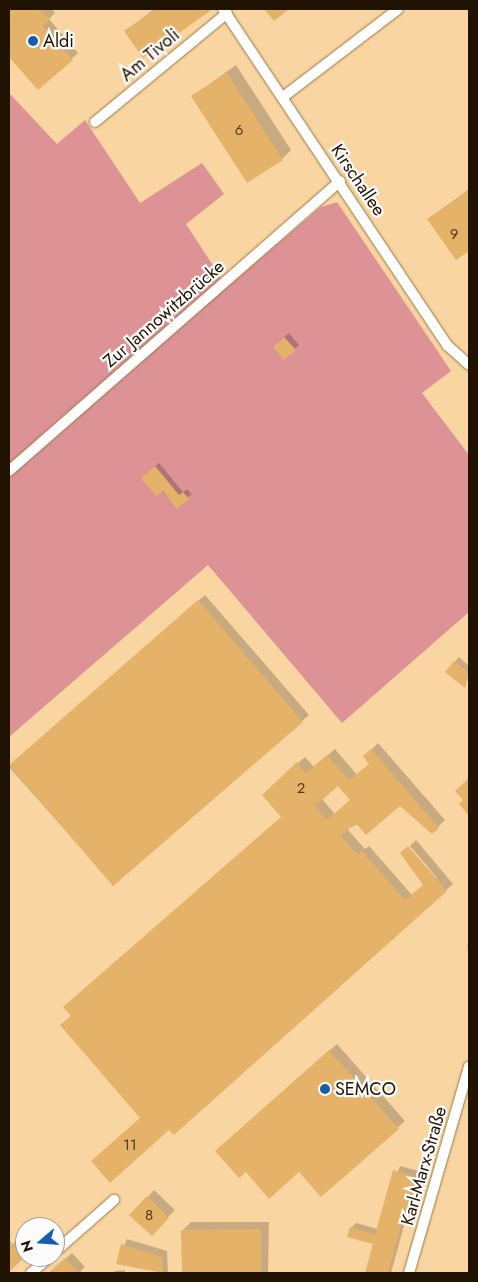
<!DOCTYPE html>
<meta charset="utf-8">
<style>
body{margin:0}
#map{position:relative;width:478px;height:1282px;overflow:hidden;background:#f9d5a1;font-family:Jost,sans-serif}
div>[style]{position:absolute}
.green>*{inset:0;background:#dd9296}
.shadow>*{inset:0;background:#0003}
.building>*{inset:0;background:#e4b268}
.roads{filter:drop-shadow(0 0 1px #997847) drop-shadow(0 0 1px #997847)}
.minor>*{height:10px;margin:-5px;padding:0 5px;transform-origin:5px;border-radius:5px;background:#fff}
.dots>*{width:14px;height:14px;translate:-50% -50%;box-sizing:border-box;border:2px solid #fcfcfc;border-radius:50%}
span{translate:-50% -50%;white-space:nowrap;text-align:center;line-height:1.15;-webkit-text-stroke:4.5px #fcfcfc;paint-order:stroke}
.number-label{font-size:15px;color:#513b1b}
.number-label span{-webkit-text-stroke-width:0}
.poi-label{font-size:18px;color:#201301}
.left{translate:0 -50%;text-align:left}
.street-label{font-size:18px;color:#201301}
.frame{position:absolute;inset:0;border:10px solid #201301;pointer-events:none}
.north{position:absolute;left:15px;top:1217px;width:50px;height:50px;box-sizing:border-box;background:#fcfcfc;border:1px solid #a49f98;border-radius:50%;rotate:252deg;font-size:14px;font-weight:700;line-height:20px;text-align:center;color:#201301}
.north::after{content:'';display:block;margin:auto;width:18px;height:22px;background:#195cac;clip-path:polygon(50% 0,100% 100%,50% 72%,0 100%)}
</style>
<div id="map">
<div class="green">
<div style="clip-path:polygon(9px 93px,57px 144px,85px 120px,140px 203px,202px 163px,224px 194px,186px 224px,227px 287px,321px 207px,337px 202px,451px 371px,422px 393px,469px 455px,469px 612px,342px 723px,208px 565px,9px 737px)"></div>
</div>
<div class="shadow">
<div style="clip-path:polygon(9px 9px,52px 9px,55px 13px,49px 19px,78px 53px,38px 88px,9px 55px)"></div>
<div style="clip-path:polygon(154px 9px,210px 9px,126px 31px)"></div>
<div style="clip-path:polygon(236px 65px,291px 150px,282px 159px,192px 97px)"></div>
<div style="clip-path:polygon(469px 189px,469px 249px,456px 258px,429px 219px)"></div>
<div style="clip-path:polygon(289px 333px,299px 345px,295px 349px,278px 342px)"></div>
<div style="clip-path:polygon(159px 463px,183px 492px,187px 489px,192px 494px,177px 507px,146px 474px)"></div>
<div style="clip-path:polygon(205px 595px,309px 715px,114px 885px,9px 767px)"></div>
<div style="clip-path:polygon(459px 657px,469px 666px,465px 687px,446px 672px)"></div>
<div style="clip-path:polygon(evenodd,378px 743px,445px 820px,438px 827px,400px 805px,347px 829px,365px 849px,369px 846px,412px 895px,437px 878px,410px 846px,416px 840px,453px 884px,170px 1128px,142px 1117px,282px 817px,270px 788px,305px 757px,314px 767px,335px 749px,357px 775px,370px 763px,371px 750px,378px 743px,339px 784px,352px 799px,335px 814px,322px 799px,339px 784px)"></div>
<div style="clip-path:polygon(469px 939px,469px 949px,467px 948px)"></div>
<div style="clip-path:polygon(337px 1044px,405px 1121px,322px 1195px,299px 1170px,224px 1144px)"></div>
<div style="clip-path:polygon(400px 1166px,419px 1171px,391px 1273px,367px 1273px,374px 1244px,351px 1228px,356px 1223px,378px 1229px)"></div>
<div style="clip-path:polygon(154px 1190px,175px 1210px,152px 1234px,131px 1215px)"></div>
<div style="clip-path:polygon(191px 1222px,269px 1222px,268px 1273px,183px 1273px,183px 1230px)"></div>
<div style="clip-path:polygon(18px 1239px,25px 1255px,9px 1271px,9px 1248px)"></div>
<div style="clip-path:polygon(127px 1239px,167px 1251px,168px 1273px,117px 1263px)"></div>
<div style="clip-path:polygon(72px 1253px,85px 1267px,79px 1273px,50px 1273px)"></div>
<div style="clip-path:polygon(125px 1270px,125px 1273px,112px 1273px,115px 1271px)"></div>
</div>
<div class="building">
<div style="clip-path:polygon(9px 9px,40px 9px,50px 20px,43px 26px,73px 60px,38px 90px,9px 57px)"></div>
<div style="clip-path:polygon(156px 9px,213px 9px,143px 58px,124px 31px)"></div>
<div style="clip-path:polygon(264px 9px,289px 9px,274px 21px)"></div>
<div style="clip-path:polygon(227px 73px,283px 160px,247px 183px,191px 96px)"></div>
<div style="clip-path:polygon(469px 190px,469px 251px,456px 260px,427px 219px)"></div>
<div style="clip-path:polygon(284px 337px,296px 350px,284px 360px,273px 347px)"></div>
<div style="clip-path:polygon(155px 466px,179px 495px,183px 492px,189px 499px,177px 509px,163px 491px,156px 496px,141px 478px)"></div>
<div style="clip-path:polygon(198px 600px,303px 722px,113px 886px,9px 765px)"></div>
<div style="clip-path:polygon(454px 661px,469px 673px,465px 688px,445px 672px)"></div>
<div style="clip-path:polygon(evenodd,371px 749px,439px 828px,432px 834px,400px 806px,366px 835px,356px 823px,341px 836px,358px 855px,362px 851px,405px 900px,423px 885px,400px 853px,408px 846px,447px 891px,174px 1135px,169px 1130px,110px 1183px,91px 1161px,140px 1118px,60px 1025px,71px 1016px,63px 1007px,281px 817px,262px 795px,297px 762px,306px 773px,327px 755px,349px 780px,369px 764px,363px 756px,371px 749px,338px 786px,350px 800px,327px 820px,315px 806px,338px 786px)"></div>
<div style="clip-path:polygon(469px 778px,469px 816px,459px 804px,463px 800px,455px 791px)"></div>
<div style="clip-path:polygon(329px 1050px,399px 1129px,321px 1197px,299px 1172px,269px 1199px,246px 1172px,239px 1178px,215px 1151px)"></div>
<div style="clip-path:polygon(393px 1170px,415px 1177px,394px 1250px,388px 1273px,365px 1273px,373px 1244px,347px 1237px,350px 1227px,375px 1235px)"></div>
<div style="clip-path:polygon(147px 1196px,169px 1218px,152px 1236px,129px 1215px)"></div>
<div style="clip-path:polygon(261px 1229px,261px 1273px,182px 1273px,181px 1230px)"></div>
<div style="clip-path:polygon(9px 1240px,24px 1258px,9px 1272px)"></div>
<div style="clip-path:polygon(121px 1244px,162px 1257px,163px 1273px,116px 1264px)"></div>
<div style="clip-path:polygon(65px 1258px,79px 1273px,48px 1273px)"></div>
</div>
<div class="roads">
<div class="minor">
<div style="left:223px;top:9px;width:405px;rotate:56.3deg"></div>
<div style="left:448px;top:346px;width:28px;rotate:42deg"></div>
<div style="left:283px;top:97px;width:145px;rotate:-37.4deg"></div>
<div style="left:95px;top:122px;width:171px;rotate:-39.5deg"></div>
<div style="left:9px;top:471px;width:440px;rotate:-41.2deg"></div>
<div style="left:55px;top:1252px;width:79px;rotate:-41.4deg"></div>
<div style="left:31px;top:1273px;width:25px;rotate:-40deg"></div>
<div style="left:409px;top:1273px;width:215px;rotate:-73.8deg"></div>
</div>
</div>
<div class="dots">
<div style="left:33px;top:41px;background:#195cac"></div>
<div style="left:325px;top:1089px;background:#195cac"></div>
</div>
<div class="number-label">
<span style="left:239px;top:131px">6</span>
<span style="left:454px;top:235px">9</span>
<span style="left:301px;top:789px">2</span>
<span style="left:130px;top:1146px">11</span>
<span style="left:149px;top:1216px">8</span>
</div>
<div class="poi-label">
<span class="left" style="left:43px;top:41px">Aldi</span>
<span class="left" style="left:335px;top:1089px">SEMCO</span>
</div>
<div class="street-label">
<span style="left:150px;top:55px;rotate:-40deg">Am Tivoli</span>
<span style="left:358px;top:180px;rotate:56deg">Kirschallee</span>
<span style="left:164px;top:314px;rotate:-41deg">Zur Jannowitzbrücke</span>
<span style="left:424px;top:1166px;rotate:-74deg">Karl-Marx-Straße</span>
</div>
<div class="frame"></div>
<div class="north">N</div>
</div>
